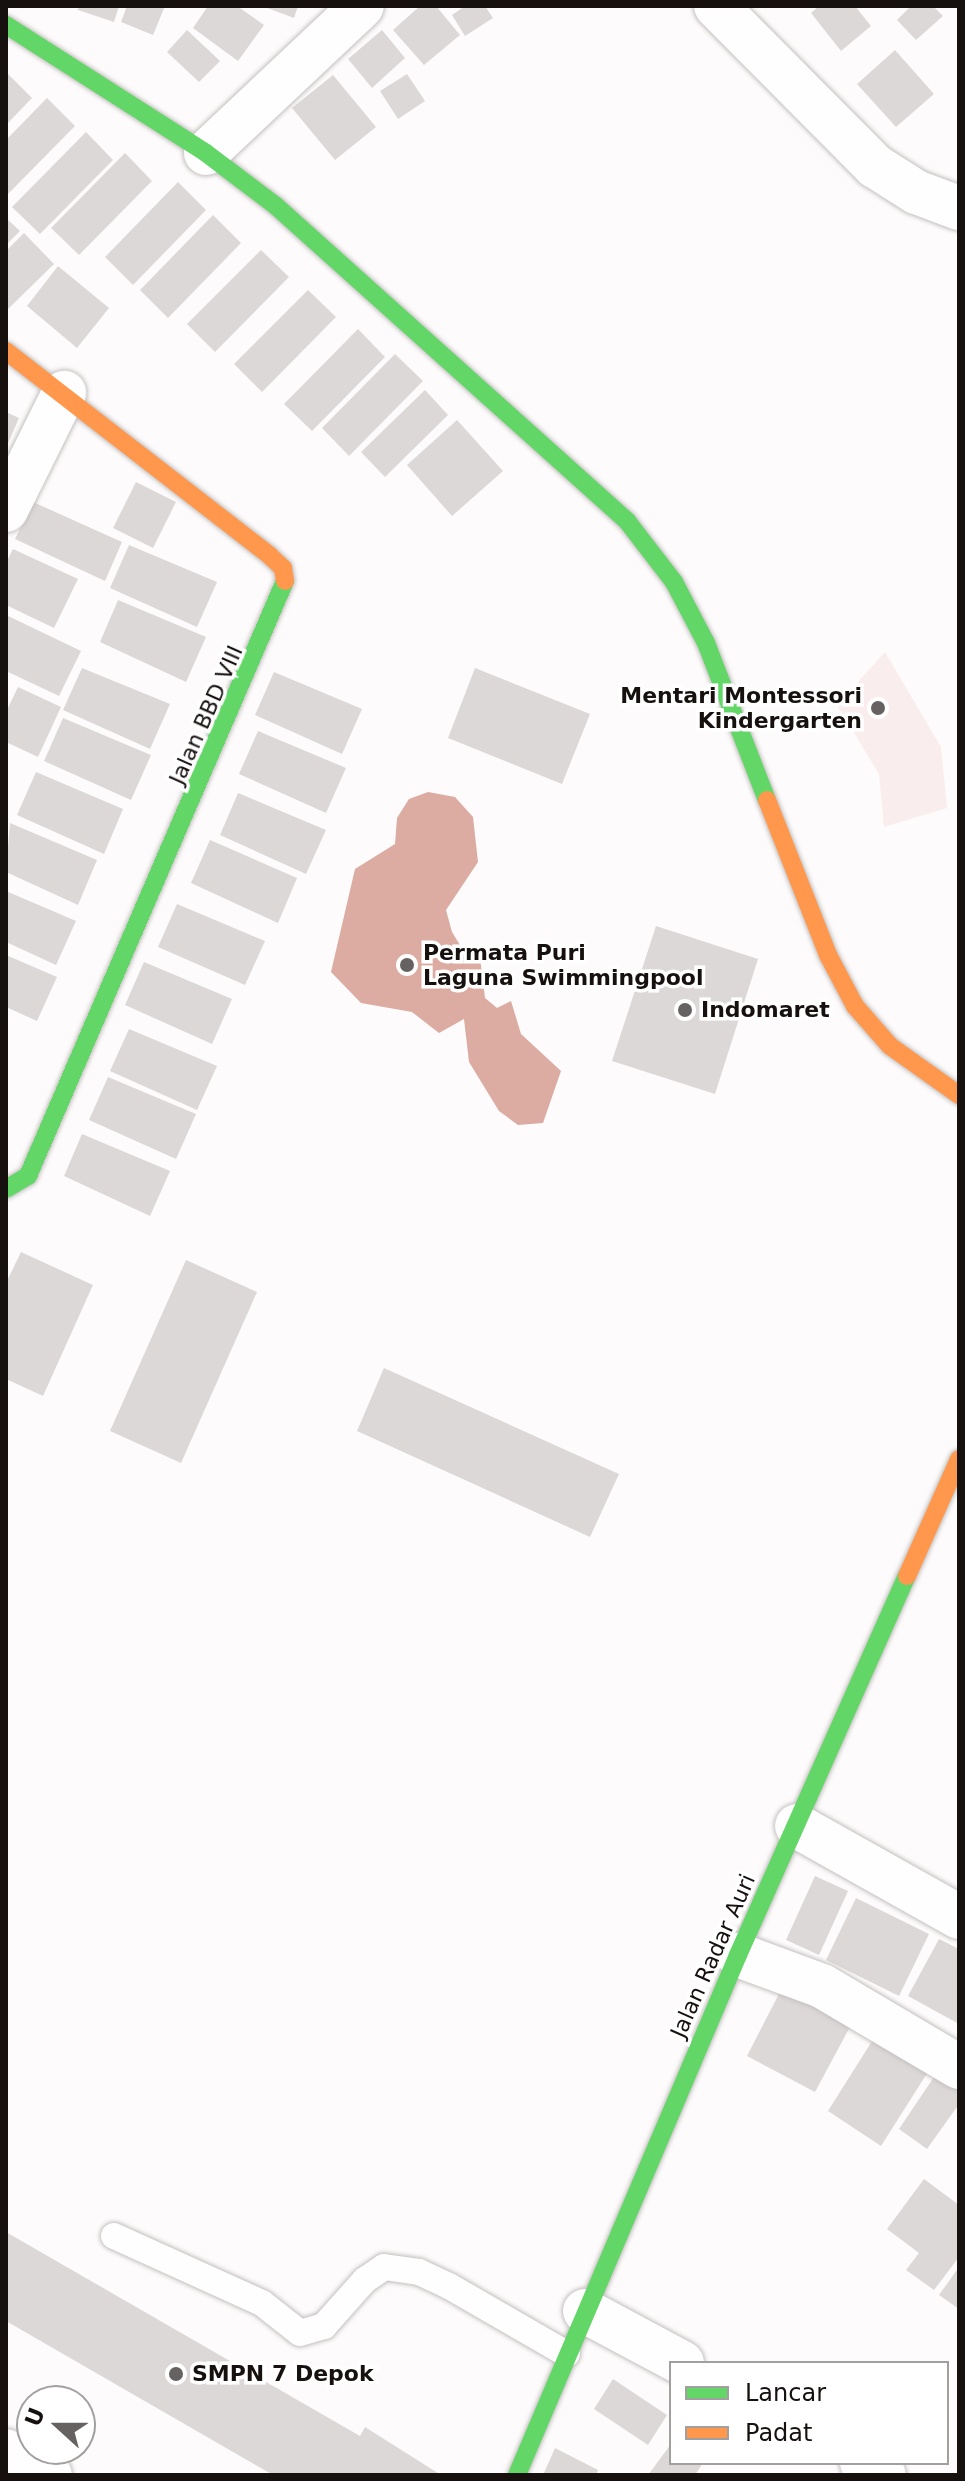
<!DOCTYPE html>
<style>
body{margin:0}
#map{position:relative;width:965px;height:2481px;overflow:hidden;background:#fdfbfb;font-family:"DejaVu Sans",sans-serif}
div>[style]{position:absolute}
.built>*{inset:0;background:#f9eeed}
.water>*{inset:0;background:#dcaba2}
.building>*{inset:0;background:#ddd8d8}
.roads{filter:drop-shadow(0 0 2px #c4c0c0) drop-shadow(0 0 2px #c4c0c0)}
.lane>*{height:26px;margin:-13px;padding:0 13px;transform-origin:13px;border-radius:13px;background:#fffefe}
.street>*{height:44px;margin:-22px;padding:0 22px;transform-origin:22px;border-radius:22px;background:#fffefe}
.fast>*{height:18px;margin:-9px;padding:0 9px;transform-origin:9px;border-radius:9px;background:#63d668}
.slow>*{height:18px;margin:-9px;padding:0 9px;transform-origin:9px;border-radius:9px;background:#ff974d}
.dots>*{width:22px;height:22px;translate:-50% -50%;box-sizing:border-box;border:4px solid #fff;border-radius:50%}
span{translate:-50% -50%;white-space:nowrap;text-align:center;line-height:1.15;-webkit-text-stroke:7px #fff;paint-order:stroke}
.poi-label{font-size:22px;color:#16100f;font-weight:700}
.right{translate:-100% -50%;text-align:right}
.left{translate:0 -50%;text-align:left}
.street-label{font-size:22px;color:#16100f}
.frame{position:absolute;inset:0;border:8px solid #16100f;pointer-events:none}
.legend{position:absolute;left:669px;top:2361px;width:280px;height:104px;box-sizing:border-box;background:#fff;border:2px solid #a29f9f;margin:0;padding:10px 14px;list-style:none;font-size:24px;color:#16100f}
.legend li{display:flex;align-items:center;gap:16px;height:40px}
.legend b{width:40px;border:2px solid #a29f9f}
.north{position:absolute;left:16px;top:2385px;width:80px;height:80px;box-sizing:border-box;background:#fff;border:2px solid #a29f9f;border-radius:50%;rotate:291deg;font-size:22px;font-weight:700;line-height:32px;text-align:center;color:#16100f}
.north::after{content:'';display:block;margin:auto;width:28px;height:36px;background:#676262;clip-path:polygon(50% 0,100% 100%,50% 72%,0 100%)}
</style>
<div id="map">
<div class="built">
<div style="clip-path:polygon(885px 652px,941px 747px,947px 808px,884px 827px,879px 774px,837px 705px)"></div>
</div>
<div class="water">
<div style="clip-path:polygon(428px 792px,455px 797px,473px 817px,478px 862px,446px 910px,452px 932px,466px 955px,480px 958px,485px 998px,497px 1008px,511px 1001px,521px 1034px,561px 1071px,543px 1123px,518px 1125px,499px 1111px,469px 1062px,464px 1019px,439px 1033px,412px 1012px,361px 1003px,331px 972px,355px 869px,395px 844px,397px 818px,409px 799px)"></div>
</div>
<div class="building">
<div style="clip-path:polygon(79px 6px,119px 6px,114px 22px,78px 10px)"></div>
<div style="clip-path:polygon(127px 6px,165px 6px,153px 35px,121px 22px)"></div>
<div style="clip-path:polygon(208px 6px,237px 6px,264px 25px,238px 61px,193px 28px)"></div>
<div style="clip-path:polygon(262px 6px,298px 6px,294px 18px)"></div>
<div style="clip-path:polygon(420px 6px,436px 6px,460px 35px,424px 65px,393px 30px)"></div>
<div style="clip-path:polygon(465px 6px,485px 6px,493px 18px,465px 36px,452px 15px)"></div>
<div style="clip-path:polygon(819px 6px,855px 6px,871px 26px,841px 51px,811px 13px)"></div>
<div style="clip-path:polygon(911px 6px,933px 6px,943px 16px,916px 40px,897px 20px)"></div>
<div style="clip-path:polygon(187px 30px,220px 61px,199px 82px,167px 52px)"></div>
<div style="clip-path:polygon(382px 30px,405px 58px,372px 88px,348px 59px)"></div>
<div style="clip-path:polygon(895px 50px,934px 94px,896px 127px,857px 84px)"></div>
<div style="clip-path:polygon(6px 72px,32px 98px,6px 125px)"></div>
<div style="clip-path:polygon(407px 74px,425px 101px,398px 119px,380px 91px)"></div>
<div style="clip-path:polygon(333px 75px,376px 127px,335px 160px,292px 108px)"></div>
<div style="clip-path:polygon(47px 98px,75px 126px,6px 196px,6px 140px)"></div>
<div style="clip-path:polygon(86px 132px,113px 160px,40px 234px,12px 207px)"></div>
<div style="clip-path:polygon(125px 153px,152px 181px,79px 255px,51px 228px)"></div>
<div style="clip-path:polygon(178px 182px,206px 210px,133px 285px,105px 257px)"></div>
<div style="clip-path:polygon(213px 215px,241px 243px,168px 318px,140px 290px)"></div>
<div style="clip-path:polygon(6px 218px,20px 231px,6px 245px)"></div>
<div style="clip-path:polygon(24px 233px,54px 264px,6px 311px,6px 251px)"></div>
<div style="clip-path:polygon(261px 250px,289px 277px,215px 352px,187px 324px)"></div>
<div style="clip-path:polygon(58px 266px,109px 308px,77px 348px,27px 306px)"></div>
<div style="clip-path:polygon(308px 290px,336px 317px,262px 392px,234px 364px)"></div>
<div style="clip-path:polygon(358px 329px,385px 357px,312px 431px,284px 404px)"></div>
<div style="clip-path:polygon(395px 354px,423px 381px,349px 456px,322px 428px)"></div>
<div style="clip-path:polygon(425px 390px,448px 415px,385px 477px,361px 452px)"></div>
<div style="clip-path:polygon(6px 412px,19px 418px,6px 448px)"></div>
<div style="clip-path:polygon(457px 420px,503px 471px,452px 516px,407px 465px)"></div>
<div style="clip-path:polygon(136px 482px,176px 502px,153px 548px,113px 528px)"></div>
<div style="clip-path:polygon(33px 502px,122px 542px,105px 581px,15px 539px)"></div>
<div style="clip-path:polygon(129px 545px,217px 582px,197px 627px,110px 588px)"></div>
<div style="clip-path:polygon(13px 549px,78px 579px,54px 628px,6px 605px,6px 563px)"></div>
<div style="clip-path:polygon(118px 600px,206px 637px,186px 682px,100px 642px)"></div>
<div style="clip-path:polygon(6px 615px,81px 651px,59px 696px,6px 671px)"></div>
<div style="clip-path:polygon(82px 668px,170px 704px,150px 749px,63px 710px)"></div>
<div style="clip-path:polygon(475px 668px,590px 714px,562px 784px,448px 738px)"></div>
<div style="clip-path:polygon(274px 672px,362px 709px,342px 754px,255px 715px)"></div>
<div style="clip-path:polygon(18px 687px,61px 707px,38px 757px,6px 742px,6px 712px)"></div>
<div style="clip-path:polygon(63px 718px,151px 755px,131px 800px,44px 761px)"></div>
<div style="clip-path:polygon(258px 731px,346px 768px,326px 813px,239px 774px)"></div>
<div style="clip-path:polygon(36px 772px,123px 809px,104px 854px,17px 815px)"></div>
<div style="clip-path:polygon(238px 793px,326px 830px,306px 874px,220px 835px)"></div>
<div style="clip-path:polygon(10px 823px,97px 860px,78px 905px,6px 872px)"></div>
<div style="clip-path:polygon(210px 840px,297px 878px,278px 923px,191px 883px)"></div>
<div style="clip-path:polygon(6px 891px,76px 921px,56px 965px,6px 942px)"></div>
<div style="clip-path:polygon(177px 904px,265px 941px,245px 985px,158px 947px)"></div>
<div style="clip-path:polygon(656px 926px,758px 959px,715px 1094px,612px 1061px)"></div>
<div style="clip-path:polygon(6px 955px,57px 977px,37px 1021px,6px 1007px)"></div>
<div style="clip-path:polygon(144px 962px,232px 999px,212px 1044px,125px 1005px)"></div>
<div style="clip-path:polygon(129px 1029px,217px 1066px,197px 1110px,110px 1071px)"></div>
<div style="clip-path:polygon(108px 1077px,196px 1114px,176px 1159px,89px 1120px)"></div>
<div style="clip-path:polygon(82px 1134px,170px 1171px,150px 1216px,64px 1176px)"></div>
<div style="clip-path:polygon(21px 1252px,93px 1285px,43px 1396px,6px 1379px,6px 1283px)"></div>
<div style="clip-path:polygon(186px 1260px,257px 1292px,181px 1463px,110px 1431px)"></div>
<div style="clip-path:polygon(384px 1368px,619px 1474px,590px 1537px,357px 1431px)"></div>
<div style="clip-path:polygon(815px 1876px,848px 1891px,819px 1955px,786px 1940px)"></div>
<div style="clip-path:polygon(856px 1898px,929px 1934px,899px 1996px,826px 1960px)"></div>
<div style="clip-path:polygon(939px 1939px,959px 1949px,959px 2024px,908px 1996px)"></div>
<div style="clip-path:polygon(782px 1988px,851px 2025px,815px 2092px,747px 2056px)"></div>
<div style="clip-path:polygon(879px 2030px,933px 2064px,881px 2146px,828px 2111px)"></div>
<div style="clip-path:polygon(938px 2071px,959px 2085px,959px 2104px,927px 2149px,899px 2129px)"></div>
<div style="clip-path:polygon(924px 2179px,959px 2205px,959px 2257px,934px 2290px,906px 2270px,919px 2253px,887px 2229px)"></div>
<div style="clip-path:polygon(6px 2232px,360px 2436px,365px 2427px,441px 2475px,273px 2475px,6px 2321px)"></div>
<div style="clip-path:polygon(959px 2267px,959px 2309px,939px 2295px)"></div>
<div style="clip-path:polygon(613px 2379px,667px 2415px,648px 2445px,594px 2409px)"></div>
<div style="clip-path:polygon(671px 2444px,671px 2463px,703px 2463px,695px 2475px,648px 2475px)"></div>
<div style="clip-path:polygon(555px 2448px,598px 2470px,596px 2475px,543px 2475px)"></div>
</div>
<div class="roads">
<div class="lane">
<div style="left:114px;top:2236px;width:162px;rotate:24.4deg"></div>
<div style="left:262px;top:2303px;width:48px;rotate:38.3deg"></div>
<div style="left:300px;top:2333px;width:25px;rotate:-16deg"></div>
<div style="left:324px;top:2326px;width:62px;rotate:-48.3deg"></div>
<div style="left:365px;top:2280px;width:23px;rotate:-34deg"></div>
<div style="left:384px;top:2267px;width:35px;rotate:8deg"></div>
<div style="left:419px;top:2272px;width:33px;rotate:25deg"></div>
<div style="left:449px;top:2286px;width:136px;rotate:30deg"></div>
</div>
<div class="street">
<div style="left:716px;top:6px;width:226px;rotate:45.2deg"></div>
<div style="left:875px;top:166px;width:49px;rotate:32.4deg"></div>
<div style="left:916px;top:192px;width:46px;rotate:20.4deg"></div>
<div style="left:206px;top:153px;width:214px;rotate:-43.3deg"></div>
<div style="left:6px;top:510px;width:131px;rotate:-63.6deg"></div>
<div style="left:797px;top:1826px;width:186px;rotate:29.3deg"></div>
<div style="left:738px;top:1955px;width:90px;rotate:20.3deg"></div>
<div style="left:822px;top:1986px;width:159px;rotate:30.6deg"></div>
<div style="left:585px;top:2311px;width:110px;rotate:28.2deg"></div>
<div style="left:6px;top:2451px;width:50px;rotate:28.6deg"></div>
<div style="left:862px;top:2463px;width:25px;rotate:29deg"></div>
</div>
<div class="fast">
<div style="left:6px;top:25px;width:237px;rotate:32.6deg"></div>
<div style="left:206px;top:153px;width:88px;rotate:37.1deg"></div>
<div style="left:276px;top:206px;width:472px;rotate:41.9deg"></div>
<div style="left:627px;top:521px;width:77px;rotate:52.4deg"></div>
<div style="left:674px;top:582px;width:69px;rotate:62.3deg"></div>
<div style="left:706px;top:643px;width:168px;rotate:68.8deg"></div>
<div style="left:6px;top:1189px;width:26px;rotate:-31deg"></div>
<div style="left:28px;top:1176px;width:648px;rotate:-66.64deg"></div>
<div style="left:517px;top:2475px;width:565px;rotate:-66.97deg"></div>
<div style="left:738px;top:1955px;width:415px;rotate:-66deg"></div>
</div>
<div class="slow">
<div style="left:6px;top:351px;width:334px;rotate:37.8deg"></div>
<div style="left:270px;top:556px;width:18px;rotate:43deg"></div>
<div style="left:283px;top:568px;width:13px;rotate:81deg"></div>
<div style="left:767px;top:800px;width:167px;rotate:68.5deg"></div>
<div style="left:828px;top:955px;width:58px;rotate:62.1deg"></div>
<div style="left:855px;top:1006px;width:53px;rotate:48.8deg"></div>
<div style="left:890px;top:1046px;width:85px;rotate:35.4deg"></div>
<div style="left:907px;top:1576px;width:128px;rotate:-66deg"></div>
</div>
</div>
<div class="dots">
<div style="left:878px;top:708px;background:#676262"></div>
<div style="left:407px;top:965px;background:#676262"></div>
<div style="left:685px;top:1010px;background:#676262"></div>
<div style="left:176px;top:2374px;background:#676262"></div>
</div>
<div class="poi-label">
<span class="right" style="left:862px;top:708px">Mentari Montessori<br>Kindergarten</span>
<span class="left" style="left:423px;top:965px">Permata Puri<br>Laguna Swimmingpool</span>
<span class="left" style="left:701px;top:1010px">Indomaret</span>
<span class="left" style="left:192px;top:2374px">SMPN 7 Depok</span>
</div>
<div class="street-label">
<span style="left:206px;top:715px;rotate:-66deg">Jalan BBD VIII</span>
<span style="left:713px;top:1956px;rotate:-66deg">Jalan Radar Auri</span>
</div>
<div class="frame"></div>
<ul class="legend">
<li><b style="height:10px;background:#63d668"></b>Lancar</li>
<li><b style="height:10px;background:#ff974d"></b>Padat</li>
</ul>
<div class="north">U</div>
</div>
